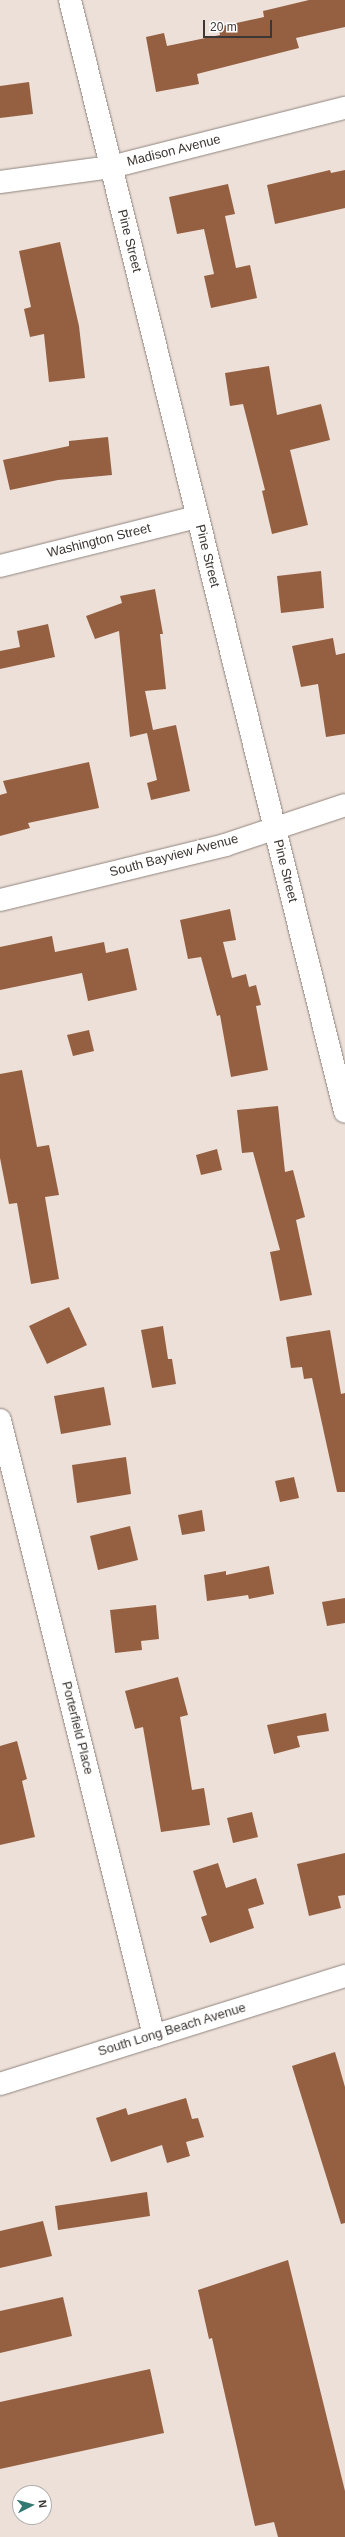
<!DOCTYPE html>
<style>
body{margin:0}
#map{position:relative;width:345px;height:2537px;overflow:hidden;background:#ede0d9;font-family:Arial,sans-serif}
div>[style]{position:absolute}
.building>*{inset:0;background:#956041}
.roads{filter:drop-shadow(0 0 1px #90857e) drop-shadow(0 0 1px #90857e)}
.minor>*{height:22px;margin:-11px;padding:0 11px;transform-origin:11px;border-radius:11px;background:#fff}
span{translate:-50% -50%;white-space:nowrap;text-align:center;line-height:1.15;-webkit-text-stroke:4px #fff;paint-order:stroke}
.street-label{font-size:13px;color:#3c3734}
.north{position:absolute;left:12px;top:2485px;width:40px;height:40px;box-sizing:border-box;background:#fff;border:1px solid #b1afae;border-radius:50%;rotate:84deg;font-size:11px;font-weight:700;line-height:16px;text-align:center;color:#3c3734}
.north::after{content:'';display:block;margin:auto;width:14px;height:18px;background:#317972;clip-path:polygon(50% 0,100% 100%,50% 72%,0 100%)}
.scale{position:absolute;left:203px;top:20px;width:69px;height:18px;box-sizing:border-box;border:2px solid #3c3734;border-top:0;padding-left:5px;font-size:12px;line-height:14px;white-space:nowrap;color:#3c3734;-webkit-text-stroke:3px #fff;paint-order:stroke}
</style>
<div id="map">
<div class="building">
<div style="clip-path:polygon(309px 0,345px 0,345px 27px,296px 38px,299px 48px,197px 74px,199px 84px,156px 92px,146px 37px,164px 33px,167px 46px,220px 35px,218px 27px,264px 17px,263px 11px)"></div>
<div style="clip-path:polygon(29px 82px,33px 114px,0 118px,0 86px)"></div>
<div style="clip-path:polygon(330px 170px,331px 173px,345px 170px,345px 208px,275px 224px,267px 185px)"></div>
<div style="clip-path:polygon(228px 184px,235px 214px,225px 216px,236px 268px,250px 265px,257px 298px,211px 308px,204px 276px,214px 274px,204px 229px,177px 234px,169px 197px)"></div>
<div style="clip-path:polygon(60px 242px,79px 326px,85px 378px,49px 382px,44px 334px,30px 337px,24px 309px,31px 307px,19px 251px)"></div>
<div style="clip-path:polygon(269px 366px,277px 415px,321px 404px,330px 440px,290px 450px,308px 525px,272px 534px,262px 491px,265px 490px,243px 404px,230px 406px,225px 373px)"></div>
<div style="clip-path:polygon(108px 437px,112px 475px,58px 480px,10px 490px,3px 460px,69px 446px,69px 441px)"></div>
<div style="clip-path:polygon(321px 571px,324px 608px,281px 613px,277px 576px)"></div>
<div style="clip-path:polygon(155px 589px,163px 634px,160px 634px,166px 689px,145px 691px,153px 730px,176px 725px,190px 791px,151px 800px,147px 783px,157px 780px,147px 733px,130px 737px,119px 631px,95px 639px,86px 616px,122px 603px,120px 596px)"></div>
<div style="clip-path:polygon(48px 624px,55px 657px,0 669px,0 651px,20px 647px,17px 631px)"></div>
<div style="clip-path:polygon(333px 638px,336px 655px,345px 653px,345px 734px,326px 737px,318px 684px,301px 687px,292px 646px)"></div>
<div style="clip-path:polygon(89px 762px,99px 808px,28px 823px,30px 828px,0 836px,0 795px,7px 793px,3px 781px)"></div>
<div style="clip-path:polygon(230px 909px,236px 940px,223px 942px,232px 978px,246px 974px,249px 987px,256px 985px,261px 1005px,256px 1006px,268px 1070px,231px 1077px,220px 1015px,217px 1016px,201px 957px,188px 959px,180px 920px)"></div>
<div style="clip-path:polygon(52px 936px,55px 952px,104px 942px,106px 953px,128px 948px,137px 990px,88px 1001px,82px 973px,0 990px,0 947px)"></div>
<div style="clip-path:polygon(89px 1030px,94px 1051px,73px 1056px,67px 1035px)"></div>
<div style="clip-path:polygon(22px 1070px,37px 1147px,49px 1145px,59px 1195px,45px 1197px,59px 1279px,31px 1284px,17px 1203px,9px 1204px,0 1158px,0 1074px)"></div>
<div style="clip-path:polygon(278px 1106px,285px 1172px,293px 1170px,305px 1217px,296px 1220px,312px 1295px,280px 1301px,270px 1252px,280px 1250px,253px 1152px,242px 1153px,237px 1110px)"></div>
<div style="clip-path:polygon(217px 1149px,222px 1170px,201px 1175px,196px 1155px)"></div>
<div style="clip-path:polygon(69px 1307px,87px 1345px,47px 1364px,29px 1326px)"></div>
<div style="clip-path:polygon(163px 1326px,168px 1359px,172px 1359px,176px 1384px,152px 1388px,141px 1330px)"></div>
<div style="clip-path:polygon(330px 1330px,341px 1394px,345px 1393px,345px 1492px,337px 1492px,312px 1378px,304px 1379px,302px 1367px,291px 1368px,286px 1337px)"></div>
<div style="clip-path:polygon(104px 1387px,111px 1425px,61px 1434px,54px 1396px)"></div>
<div style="clip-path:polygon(126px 1457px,131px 1494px,77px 1503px,72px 1465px)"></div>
<div style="clip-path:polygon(294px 1477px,299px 1498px,280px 1502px,275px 1481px)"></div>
<div style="clip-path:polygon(202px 1510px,205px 1531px,182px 1535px,178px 1515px)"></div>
<div style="clip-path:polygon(130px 1526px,138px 1560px,98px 1570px,90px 1536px)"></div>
<div style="clip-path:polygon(269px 1566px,274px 1594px,249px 1599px,248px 1595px,207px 1601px,204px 1575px,226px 1571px,226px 1575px)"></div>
<div style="clip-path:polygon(345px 1598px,345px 1623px,327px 1626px,322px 1602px)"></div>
<div style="clip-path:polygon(156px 1605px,159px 1639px,141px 1641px,142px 1650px,115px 1653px,110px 1610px)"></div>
<div style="clip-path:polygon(178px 1677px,188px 1715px,180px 1717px,192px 1790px,204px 1788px,210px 1825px,161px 1832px,143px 1727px,135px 1729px,125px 1691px)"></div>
<div style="clip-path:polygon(326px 1713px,329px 1731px,297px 1736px,300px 1747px,274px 1754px,267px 1725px)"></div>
<div style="clip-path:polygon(17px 1741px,27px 1779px,22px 1781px,35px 1837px,0 1845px,0 1746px)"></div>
<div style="clip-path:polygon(252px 1812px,258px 1837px,233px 1843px,227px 1818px)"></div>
<div style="clip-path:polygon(345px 1853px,345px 1895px,338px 1896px,341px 1908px,309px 1916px,297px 1864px)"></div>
<div style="clip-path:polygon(218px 1863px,226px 1888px,256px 1878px,264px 1904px,248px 1909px,254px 1928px,210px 1943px,201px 1917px,207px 1915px,193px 1871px)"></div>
<div style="clip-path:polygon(335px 2052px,345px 2087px,345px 2223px,341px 2224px,292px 2066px)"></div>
<div style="clip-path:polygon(186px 2098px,192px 2119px,198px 2118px,204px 2137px,186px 2142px,190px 2156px,167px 2163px,162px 2145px,111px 2162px,96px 2118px,126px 2108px,128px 2115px)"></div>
<div style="clip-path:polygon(147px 2192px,150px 2216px,58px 2230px,55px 2206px)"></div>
<div style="clip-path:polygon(43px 2221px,52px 2256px,0 2268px,0 2231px)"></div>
<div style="clip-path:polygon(288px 2260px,345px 2491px,345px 2537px,278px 2537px,274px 2522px,255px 2526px,212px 2338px,209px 2339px,198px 2290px)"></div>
<div style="clip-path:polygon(63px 2297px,72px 2336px,0 2353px,0 2311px)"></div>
<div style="clip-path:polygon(150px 2369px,164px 2433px,0 2469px,0 2402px)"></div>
</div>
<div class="roads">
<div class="minor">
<div style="left:70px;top:0;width:1145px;rotate:76.11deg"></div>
<div style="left:0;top:182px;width:112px;rotate:-7.7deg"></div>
<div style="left:111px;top:167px;width:241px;rotate:-14.2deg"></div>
<div style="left:0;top:566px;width:203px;rotate:-14deg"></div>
<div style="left:0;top:900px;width:232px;rotate:-13.7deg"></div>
<div style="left:225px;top:845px;width:126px;rotate:-18.4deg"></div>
<div style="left:0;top:1420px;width:635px;rotate:75.96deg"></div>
<div style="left:0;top:2084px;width:362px;rotate:-17.4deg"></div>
</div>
</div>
<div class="street-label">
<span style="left:174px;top:151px;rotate:-14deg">Madison Avenue</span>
<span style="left:129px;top:241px;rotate:76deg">Pine Street</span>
<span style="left:99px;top:541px;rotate:-14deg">Washington Street</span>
<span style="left:207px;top:556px;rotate:76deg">Pine Street</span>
<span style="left:174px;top:856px;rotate:-15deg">South Bayview Avenue</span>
<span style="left:285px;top:871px;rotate:76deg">Pine Street</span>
<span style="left:77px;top:1728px;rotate:76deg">Porterfield Place</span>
<span style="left:172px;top:2030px;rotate:-17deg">South Long Beach Avenue</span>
</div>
<div class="north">N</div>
<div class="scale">20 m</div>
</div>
